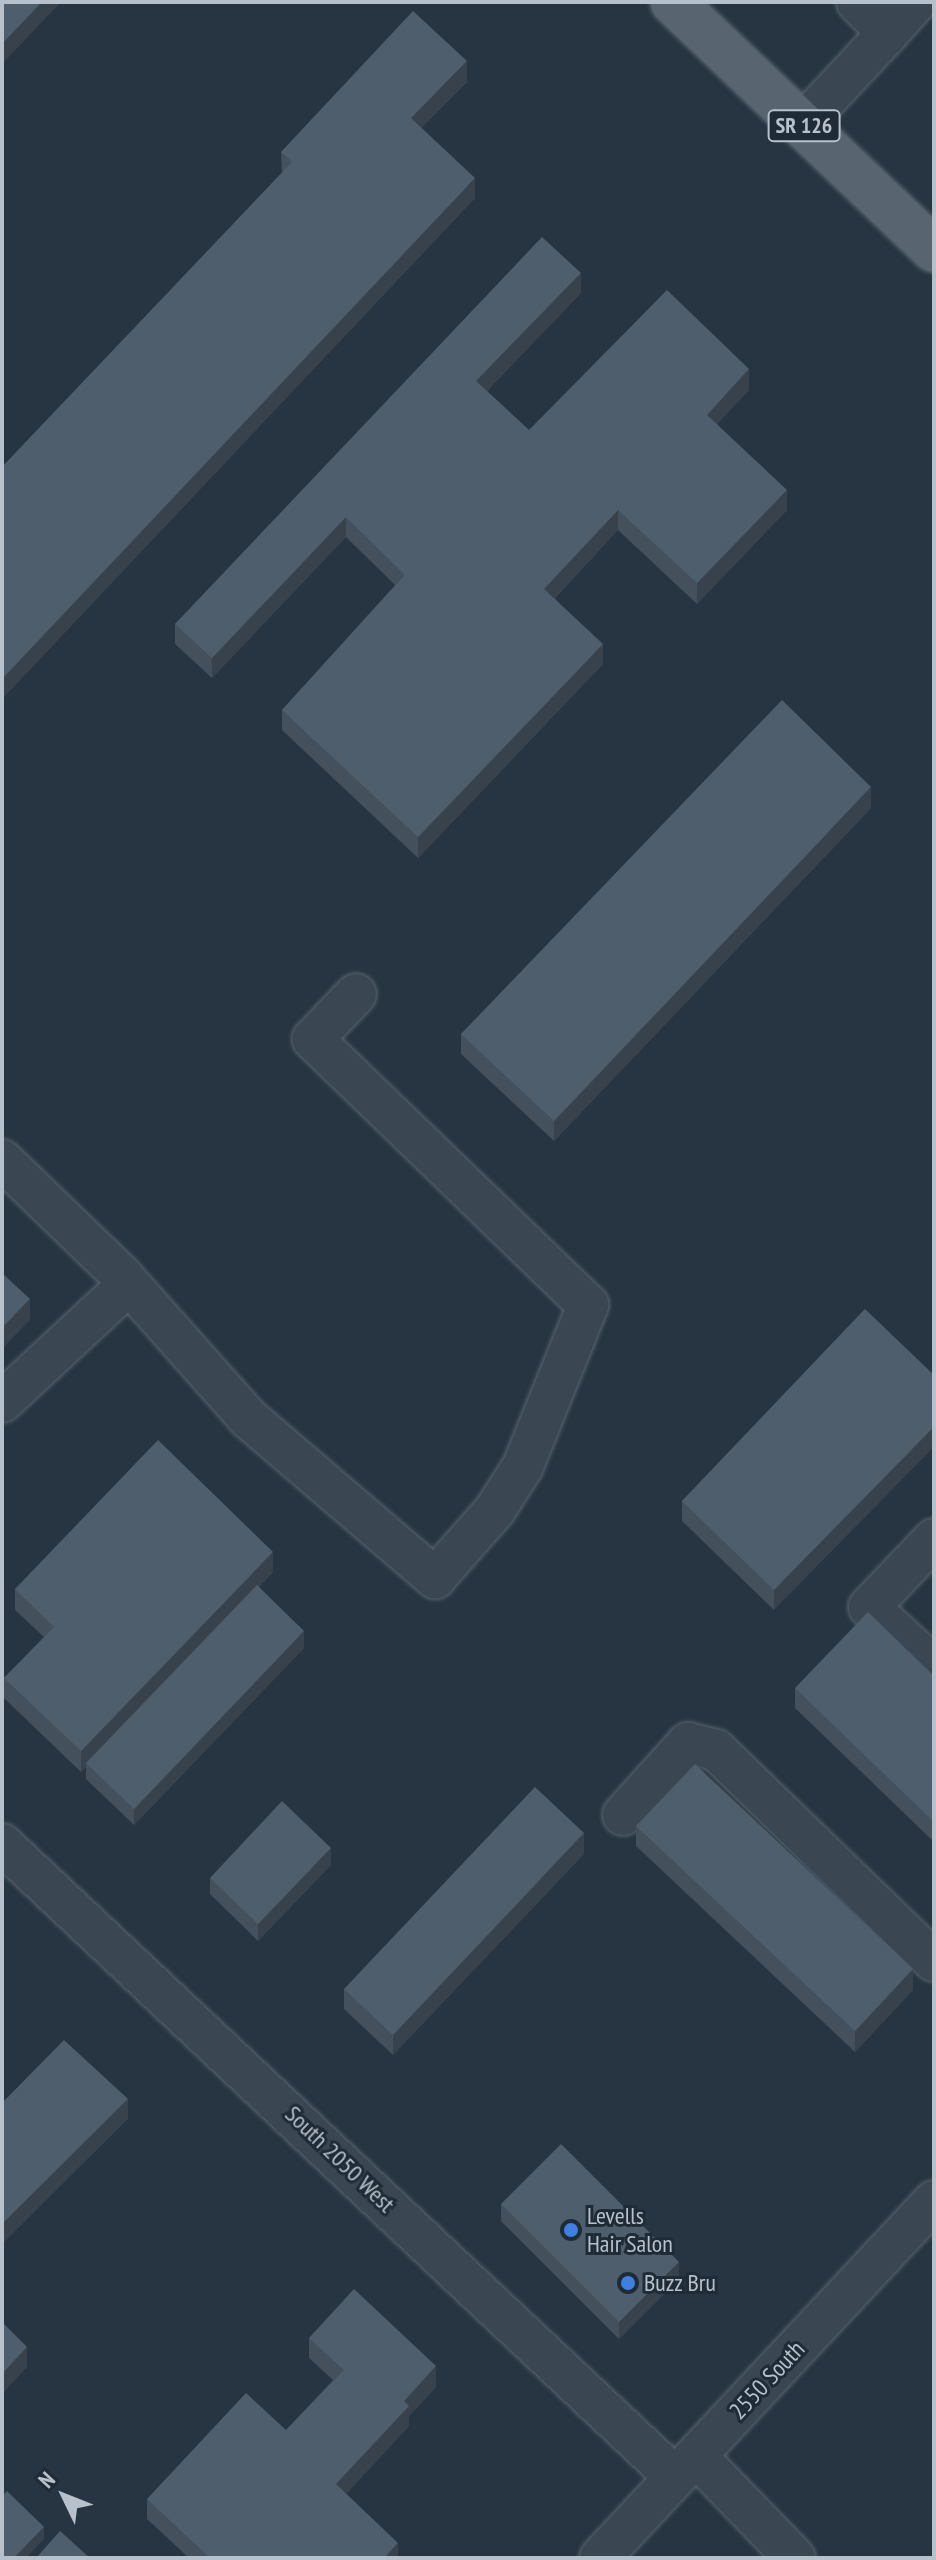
<!DOCTYPE html>
<style>
body{margin:0}
#map{position:relative;width:936px;height:2560px;overflow:hidden;background:#263541;font-family:"PT Sans Narrow",sans-serif}
div>[style]{position:absolute}
.roads{filter:drop-shadow(0 0 2px #58646e) drop-shadow(0 0 2px #58646e)}
.minor>*{height:40px;margin:-20px;padding:0 20px;transform-origin:20px;border-radius:20px;background:#3a4651}
.major>*{height:44px;margin:-22px;padding:0 22px;transform-origin:22px;border-radius:22px;background:#586571}
.wall>*{inset:0;background:#44515d}
.shaded-wall>*{inset:0;background:#37424c}
.building>*{inset:0;background:#4f5e6c}
.dots>*{width:22px;height:22px;translate:-50% -50%;box-sizing:border-box;border:4px solid #1f2b36;border-radius:50%}
span{translate:-50% -50%;white-space:nowrap;text-align:center;line-height:1.15;-webkit-text-stroke:6px #1f2b36;paint-order:stroke}
.shield-label span{padding:2px 6px;background:#1f2b36;border:2px solid;border-radius:6px;-webkit-text-stroke-width:0}
.shield-label{font-size:22px;color:#b7c1cb;font-weight:700}
.street-label{font-size:24px;color:#b7c1cb}
.poi-label{font-size:24px;color:#b7c1cb}
.left{translate:0 -50%;text-align:left}
.frame{position:absolute;inset:0;border:4px solid #b7c1cb;pointer-events:none}
.north{position:absolute;left:24px;top:2456px;width:80px;height:80px;-webkit-text-stroke:6px #1f2b36;paint-order:stroke;rotate:313deg;font-size:22px;font-weight:700;line-height:32px;text-align:center;color:#b7c1cb}
.north::after{content:'';display:block;margin:auto;width:28px;height:36px;background:#b7c1cb;clip-path:polygon(50% 0,100% 100%,50% 72%,0 100%)}
</style>
<div id="map">
<div class="roads">
<div class="minor">
<div style="left:888px;top:33px;width:42px;rotate:-47.9deg"></div>
<div style="left:802px;top:125px;width:126px;rotate:-46.9deg"></div>
<div style="left:888px;top:33px;width:44px;rotate:-135deg"></div>
<div style="left:2px;top:1160px;width:167px;rotate:44deg"></div>
<div style="left:122px;top:1276px;width:188px;rotate:48.4deg"></div>
<div style="left:247px;top:1417px;width:248px;rotate:40.6deg"></div>
<div style="left:435px;top:1578px;width:91px;rotate:-48.6deg"></div>
<div style="left:495px;top:1510px;width:52px;rotate:-57.5deg"></div>
<div style="left:523px;top:1466px;width:174px;rotate:-68deg"></div>
<div style="left:588px;top:1305px;width:383px;rotate:-136deg"></div>
<div style="left:313px;top:1039px;width:62px;rotate:-46.3deg"></div>
<div style="left:2px;top:1402px;width:173px;rotate:-42.9deg"></div>
<div style="left:934px;top:1539px;width:94px;rotate:133.7deg"></div>
<div style="left:869px;top:1607px;width:88px;rotate:42.7deg"></div>
<div style="left:623px;top:1815px;width:97px;rotate:-47.9deg"></div>
<div style="left:688px;top:1743px;width:29px;rotate:14deg"></div>
<div style="left:716px;top:1750px;width:303px;rotate:44.1deg"></div>
<div style="left:2px;top:1844px;width:924px;rotate:43.25deg"></div>
<div style="left:696px;top:2456px;width:142px;rotate:45.9deg"></div>
<div style="left:600px;top:2558px;width:489px;rotate:-46.9deg"></div>
</div>
<div class="major">
<div style="left:673px;top:2px;width:360px;rotate:43.5deg"></div>
</div>
</div>
<div class="wall">
<div style="clip-path:polygon(467px 82px,421px 128px,475px 198px,2px 699px,2px 467px,282px 173px,281px 152px)"></div>
<div style="clip-path:polygon(581px 293px,487px 391px,529px 430px,749px 390px,717px 424px,787px 510px,697px 604px,618px 530px,555px 598px,603px 664px,418px 858px,282px 730px,282px 710px,395px 585px,346px 537px,212px 678px,175px 644px,175px 624px)"></div>
<div style="clip-path:polygon(871px 808px,554px 1141px,461px 1054px,461px 1034px)"></div>
<div style="clip-path:polygon(865px 1309px,774px 1610px,682px 1521px,682px 1501px)"></div>
<div style="clip-path:polygon(273px 1572px,259px 1587px,304px 1648px,134px 1825px,86px 1779px,86px 1767px,81px 1772px,4px 1698px,4px 1678px,44px 1637px,15px 1610px,15px 1589px)"></div>
<div style="clip-path:polygon(934px 1676px,934px 1842px,795px 1708px,795px 1688px)"></div>
<div style="clip-path:polygon(636px 1826px,913px 1990px,855px 2052px,636px 1846px)"></div>
<div style="clip-path:polygon(584px 1854px,393px 2055px,344px 2009px,344px 1989px)"></div>
<div style="clip-path:polygon(331px 1865px,258px 1941px,210px 1894px,210px 1878px)"></div>
<div style="clip-path:polygon(501px 2204px,679px 2279px,619px 2339px,501px 2221px)"></div>
<div style="clip-path:polygon(309px 2338px,436px 2387px,409px 2416px,409px 2426px,346px 2494px,398px 2558px,189px 2558px,147px 2519px,147px 2499px,286px 2430px,333px 2380px,309px 2358px)"></div>
</div>
<div class="shaded-wall">
<div style="clip-path:polygon(42px 2px,61px 2px,2px 64px,2px 44px)"></div>
<div style="clip-path:polygon(467px 61px,467px 82px,411px 139px,411px 118px)"></div>
<div style="clip-path:polygon(475px 178px,475px 198px,2px 699px,2px 679px)"></div>
<div style="clip-path:polygon(581px 273px,581px 293px,476px 402px,476px 381px)"></div>
<div style="clip-path:polygon(749px 369px,749px 390px,707px 435px,707px 415px)"></div>
<div style="clip-path:polygon(787px 490px,787px 510px,697px 604px,697px 583px)"></div>
<div style="clip-path:polygon(618px 510px,618px 530px,544px 609px,544px 589px)"></div>
<div style="clip-path:polygon(346px 517px,346px 537px,212px 678px,212px 658px)"></div>
<div style="clip-path:polygon(603px 644px,603px 664px,418px 858px,418px 837px)"></div>
<div style="clip-path:polygon(871px 787px,871px 808px,554px 1141px,554px 1121px)"></div>
<div style="clip-path:polygon(30px 1299px,30px 1320px,2px 1349px,2px 1328px)"></div>
<div style="clip-path:polygon(934px 1427px,934px 1447px,774px 1610px,774px 1590px)"></div>
<div style="clip-path:polygon(273px 1552px,273px 1572px,88px 1765px,86px 1763px,86px 1767px,81px 1772px,81px 1751px)"></div>
<div style="clip-path:polygon(304px 1631px,304px 1648px,134px 1825px,134px 1809px)"></div>
<div style="clip-path:polygon(584px 1833px,584px 1854px,393px 2055px,393px 2035px)"></div>
<div style="clip-path:polygon(331px 1848px,331px 1865px,258px 1941px,258px 1924px)"></div>
<div style="clip-path:polygon(913px 1969px,913px 1990px,855px 2052px,855px 2031px)"></div>
<div style="clip-path:polygon(128px 2099px,128px 2119px,2px 2244px,2px 2224px)"></div>
<div style="clip-path:polygon(679px 2262px,679px 2279px,619px 2339px,619px 2322px)"></div>
<div style="clip-path:polygon(27px 2347px,27px 2367px,2px 2394px,2px 2374px)"></div>
<div style="clip-path:polygon(436px 2366px,436px 2387px,409px 2416px,409px 2426px,336px 2505px,336px 2484px,404px 2401px)"></div>
<div style="clip-path:polygon(44px 2527px,44px 2539px,26px 2558px,14px 2558px)"></div>
<div style="clip-path:polygon(398px 2543px,398px 2558px,384px 2558px)"></div>
</div>
<div class="building">
<div style="clip-path:polygon(2px 2px,42px 2px,2px 44px)"></div>
<div style="clip-path:polygon(413px 11px,467px 61px,411px 118px,475px 178px,2px 679px,2px 467px,292px 162px,281px 152px)"></div>
<div style="clip-path:polygon(542px 237px,581px 273px,476px 381px,529px 430px,667px 290px,749px 369px,707px 415px,787px 490px,697px 583px,618px 510px,544px 589px,603px 644px,418px 837px,282px 710px,405px 575px,346px 517px,212px 658px,175px 624px)"></div>
<div style="clip-path:polygon(782px 700px,871px 787px,554px 1121px,461px 1034px)"></div>
<div style="clip-path:polygon(2px 1273px,30px 1299px,2px 1328px)"></div>
<div style="clip-path:polygon(865px 1309px,934px 1375px,934px 1427px,774px 1590px,682px 1501px)"></div>
<div style="clip-path:polygon(158px 1440px,273px 1552px,81px 1751px,4px 1678px,54px 1627px,15px 1589px)"></div>
<div style="clip-path:polygon(257px 1585px,304px 1631px,134px 1809px,86px 1763px)"></div>
<div style="clip-path:polygon(868px 1612px,934px 1676px,934px 1822px,795px 1688px)"></div>
<div style="clip-path:polygon(695px 1764px,913px 1969px,855px 2031px,636px 1826px)"></div>
<div style="clip-path:polygon(535px 1787px,584px 1833px,393px 2035px,344px 1989px)"></div>
<div style="clip-path:polygon(282px 1801px,331px 1848px,258px 1924px,210px 1878px)"></div>
<div style="clip-path:polygon(64px 2040px,128px 2099px,2px 2224px,2px 2103px)"></div>
<div style="clip-path:polygon(561px 2144px,679px 2262px,619px 2322px,501px 2204px)"></div>
<div style="clip-path:polygon(354px 2289px,436px 2366px,404px 2401px,409px 2406px,336px 2484px,398px 2543px,384px 2558px,210px 2558px,147px 2499px,246px 2393px,286px 2430px,344px 2370px,309px 2338px)"></div>
<div style="clip-path:polygon(2px 2322px,27px 2347px,2px 2374px)"></div>
<div style="clip-path:polygon(7px 2491px,44px 2527px,14px 2558px,2px 2558px,2px 2496px)"></div>
<div style="clip-path:polygon(60px 2531px,90px 2558px,36px 2558px)"></div>
</div>
<div class="dots">
<div style="left:571px;top:2230px;background:#3f7fe0"></div>
<div style="left:628px;top:2283px;background:#3f7fe0"></div>
</div>
<div class="shield-label">
<span style="left:804px;top:126px">SR 126</span>
</div>
<div class="street-label">
<span style="left:340px;top:2159px;rotate:44deg">South 2050 West</span>
<span style="left:767px;top:2380px;rotate:-47deg">2550 South</span>
</div>
<div class="poi-label">
<span class="left" style="left:587px;top:2230px">Levells<br>Hair Salon</span>
<span class="left" style="left:644px;top:2283px">Buzz Bru</span>
</div>
<div class="frame"></div>
<div class="north">N</div>
</div>
